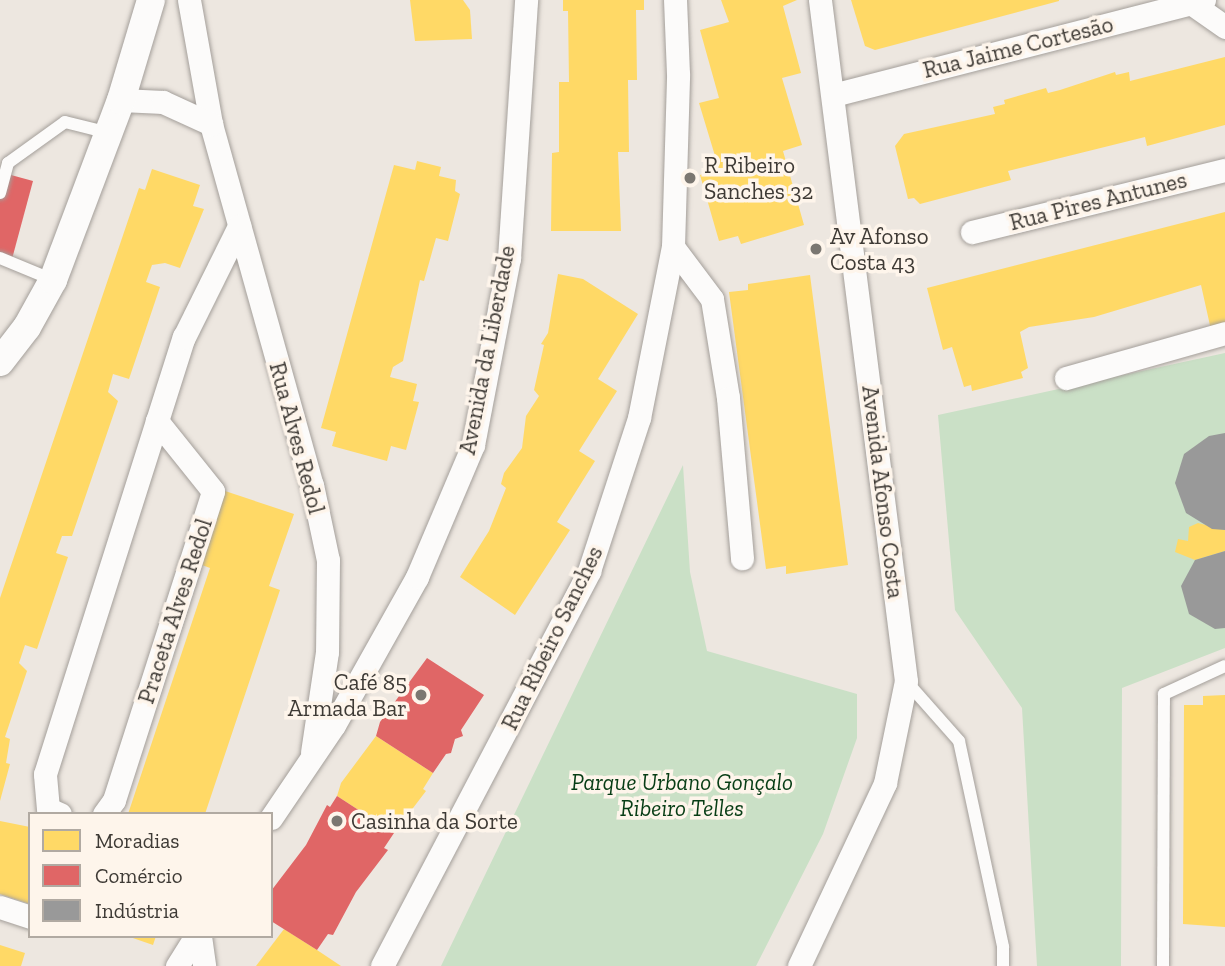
<!DOCTYPE html>
<meta charset="utf-8">
<style>
body{margin:0}
#map{position:relative;width:1225px;height:966px;overflow:hidden;background:#ede7e0;font-family:"Zilla Slab",serif}
div>[style]{position:absolute}
.green>*{inset:0;background:#cae0c6}
.homes>*{inset:0;background:#ffd966}
.shops>*{inset:0;background:#e06666}
.industry>*{inset:0;background:#999}
.roads{filter:drop-shadow(0 0 2px #a49f9a) drop-shadow(0 0 2px #a49f9a)}
.service>*{height:12px;margin:-6px;padding:0 6px;transform-origin:6px;border-radius:6px;background:#fcfbfa}
.minor>*{height:23px;margin:-11.5px;padding:0 11.5px;transform-origin:11.5px;border-radius:11.5px;background:#fcfbfa}
.tertiary>*{height:28px;margin:-14px;padding:0 14px;transform-origin:14px;border-radius:14px;background:#fcfbfa}
.dots>*{width:19px;height:19px;translate:-50% -50%;box-sizing:border-box;border:4px solid #fef5eb;border-radius:50%}
span{translate:-50% -50%;white-space:nowrap;text-align:center;line-height:1.15;-webkit-text-stroke:7px #fef5eb;paint-order:stroke}
.street-label{font-size:23px;color:#3e3a35}
.poi-label{font-size:23px;color:#3e3a35}
.left{translate:0 -50%;text-align:left}
.right{translate:-100% -50%;text-align:right}
.park-label{font-size:23px;color:#073d15;font-style:italic}
.legend{position:absolute;left:28px;top:812px;width:245px;height:126px;box-sizing:border-box;background:#fef5eb;border:2px solid #b1aaa2;margin:0;padding:9px 12px;list-style:none;font-size:21px;color:#3e3a35}
.legend li{display:flex;align-items:center;gap:14px;height:35px}
.legend b{width:35px;border:2px solid #b1aaa2}
</style>
<div id="map">
<div class="green">
<div style="clip-path:polygon(1225px 353px,1225px 648px,1122px 688px,1121px 966px,1037px 966px,1022px 708px,955px 610px,938px 415px)"></div>
<div style="clip-path:polygon(683px 465px,690px 572px,707px 651px,857px 694px,857px 738px,823px 834px,756px 966px,441px 966px)"></div>
</div>
<div class="homes">
<div style="clip-path:polygon(410px 0,463px 0,470px 10px,472px 39px,415px 41px)"></div>
<div style="clip-path:polygon(563px 0,644px 0,644px 10px,636px 10px,637px 80px,628px 80px,629px 152px,618px 152px,621px 231px,551px 231px,552px 153px,559px 152px,559px 82px,569px 82px,568px 11px,563px 11px)"></div>
<div style="clip-path:polygon(721px 0,797px 0,783px 6px,801px 73px,782px 78px,802px 145px,783px 151px,804px 225px,741px 244px,738px 236px,719px 241px,700px 175px,719px 169px,699px 103px,719px 98px,700px 30px,729px 22px)"></div>
<div style="clip-path:polygon(851px 0,1059px 0,1059px 1px,875px 50px,865px 46px)"></div>
<div style="clip-path:polygon(1225px 57px,1225px 125px,1147px 146px,1145px 137px,1008px 171px,1011px 180px,920px 204px,914px 198px,908px 199px,895px 146px,904px 134px,995px 114px,993px 107px,1005px 104px,1004px 100px,1046px 88px,1048px 93px,1060px 90px,1115px 72px,1116px 75px,1129px 72px,1130px 81px)"></div>
<div style="clip-path:polygon(417px 161px,441px 167px,439px 176px,456px 180px,455px 191px,460px 194px,448px 241px,436px 238px,424px 281px,420px 280px,403px 361px,393px 367px,390px 377px,417px 384px,413px 401px,419px 402px,406px 450px,391px 446px,387px 461px,332px 446px,336px 432px,321px 428px,394px 165px,415px 170px)"></div>
<div style="clip-path:polygon(152px 169px,200px 185px,193px 206px,204px 209px,180px 268px,165px 263px,152px 265px,146px 282px,160px 287px,129px 379px,113px 374px,108px 392px,118px 401px,72px 536px,62px 536px,56px 553px,68px 557px,37px 649px,25px 645px,19px 663px,27px 671px,5px 737px,10px 739px,6px 763px,10px 764px,0 801px,0 598px,139px 188px,145px 190px)"></div>
<div style="clip-path:polygon(1225px 212px,1225px 326px,1211px 330px,1201px 285px,1094px 317px,1029px 327px,1020px 332px,1028px 368px,1021px 372px,1023px 378px,972px 391px,971px 385px,964px 387px,952px 347px,943px 350px,927px 288px)"></div>
<div style="clip-path:polygon(558px 274px,583px 279px,638px 314px,598px 379px,617px 391px,579px 451px,595px 461px,557px 522px,570px 530px,515px 615px,460px 577px,489px 531px,506px 488px,501px 484px,504px 473px,522px 448px,526px 416px,539px 396px,534px 390px,544px 345px,541px 344px,548px 333px)"></div>
<div style="clip-path:polygon(810px 275px,848px 565px,786px 574px,786px 566px,766px 569px,729px 292px,748px 290px,748px 284px)"></div>
<div style="clip-path:polygon(225px 491px,294px 514px,269px 586px,280px 590px,205px 814px,128px 814px,210px 568px,202px 565px)"></div>
<div style="clip-path:polygon(1198px 523px,1225px 530px,1225px 551px,1195px 560px,1175px 552px,1178px 539px,1188px 541px,1189px 527px)"></div>
<div style="clip-path:polygon(1225px 695px,1225px 927px,1183px 924px,1184px 705px,1203px 705px,1203px 696px)"></div>
<div style="clip-path:polygon(376px 736px,433px 773px,423px 789px,426px 791px,394px 833px,337px 796px,341px 783px)"></div>
<div style="clip-path:polygon(0 821px,30px 827px,30px 904px,0 894px)"></div>
<div style="clip-path:polygon(284px 929px,317px 950px,341px 966px,256px 966px)"></div>
<div style="clip-path:polygon(127px 936px,156px 936px,153px 945px)"></div>
<div style="clip-path:polygon(0 945px,25px 953px,21px 966px,0 966px)"></div>
</div>
<div class="shops">
<div style="clip-path:polygon(0 172px,33px 181px,12px 259px,0 256px)"></div>
<div style="clip-path:polygon(427px 658px,484px 695px,461px 730px,463px 736px,455px 739px,451px 753px,446px 754px,433px 773px,376px 736px,380px 722px)"></div>
<div style="clip-path:polygon(337px 796px,394px 833px,384px 848px,388px 850px,356px 892px,333px 935px,328px 934px,317px 950px,271px 921px,271px 891px,306px 845px,327px 805px,330px 807px)"></div>
</div>
<div class="industry">
<div style="clip-path:polygon(1225px 433px,1225px 530px,1212px 529px,1186px 513px,1175px 483px,1184px 454px,1209px 436px)"></div>
<div style="clip-path:polygon(1225px 551px,1225px 628px,1215px 629px,1189px 614px,1181px 586px,1195px 560px)"></div>
</div>
<div class="roads">
<div class="service">
<div style="left:0;top:193px;width:31px;rotate:-75deg"></div>
<div style="left:8px;top:163px;width:70px;rotate:-35.7deg"></div>
<div style="left:65px;top:122px;width:45px;rotate:14deg"></div>
<div style="left:0;top:258px;width:57px;rotate:22.5deg"></div>
<div style="left:906px;top:681px;width:80px;rotate:48.5deg"></div>
<div style="left:959px;top:741px;width:211px;rotate:77.9deg"></div>
<div style="left:1003px;top:947px;width:19px;rotate:90deg"></div>
<div style="left:1163px;top:966px;width:272px;rotate:-89.8deg"></div>
<div style="left:1164px;top:694px;width:67px;rotate:-24.7deg"></div>
</div>
<div class="minor">
<div style="left:189px;top:0;width:126px;rotate:79.9deg"></div>
<div style="left:211px;top:124px;width:375px;rotate:74.4deg"></div>
<div style="left:312px;top:485px;width:77px;rotate:78deg"></div>
<div style="left:328px;top:560px;width:92px;rotate:90.6deg"></div>
<div style="left:327px;top:652px;width:101px;rotate:98.5deg"></div>
<div style="left:1191px;top:3px;width:42px;rotate:35.2deg"></div>
<div style="left:833px;top:95px;width:383px;rotate:-14.4deg"></div>
<div style="left:121px;top:100px;width:42px;rotate:2.7deg"></div>
<div style="left:163px;top:102px;width:53px;rotate:24.6deg"></div>
<div style="left:972px;top:232px;width:260px;rotate:-13.8deg"></div>
<div style="left:673px;top:247px;width:65px;rotate:53.1deg"></div>
<div style="left:712px;top:299px;width:100px;rotate:80.8deg"></div>
<div style="left:728px;top:398px;width:161px;rotate:85deg"></div>
<div style="left:1066px;top:378px;width:165px;rotate:-15.8deg"></div>
<div style="left:60px;top:814px;width:13px;rotate:-157deg"></div>
<div style="left:48px;top:809px;width:35px;rotate:-95deg"></div>
<div style="left:45px;top:774px;width:459px;rotate:-72.4deg"></div>
<div style="left:184px;top:337px;width:124px;rotate:-63.6deg"></div>
<div style="left:104px;top:814px;width:17px;rotate:-54deg"></div>
<div style="left:114px;top:800px;width:324px;rotate:-72.2deg"></div>
<div style="left:213px;top:491px;width:90px;rotate:-128.7deg"></div>
<div style="left:271px;top:818px;width:112px;rotate:-55.9deg"></div>
<div style="left:334px;top:725px;width:170px;rotate:-60.7deg"></div>
<div style="left:417px;top:577px;width:143px;rotate:-67deg"></div>
<div style="left:473px;top:445px;width:190px;rotate:-79.1deg"></div>
<div style="left:509px;top:258px;width:259px;rotate:-86.2deg"></div>
<div style="left:0;top:907px;width:32px;rotate:18deg"></div>
<div style="left:200px;top:936px;width:30px;rotate:82deg"></div>
<div style="left:177px;top:966px;width:36px;rotate:-58deg"></div>
<div style="left:382px;top:966px;width:446px;rotate:-62.3deg"></div>
<div style="left:589px;top:571px;width:161px;rotate:-71.9deg"></div>
<div style="left:639px;top:418px;width:174px;rotate:-78.8deg"></div>
<div style="left:673px;top:247px;width:173px;rotate:-88.3deg"></div>
<div style="left:678px;top:74px;width:74px;rotate:-92.3deg"></div>
<div style="left:799px;top:966px;width:202px;rotate:-64.8deg"></div>
<div style="left:885px;top:783px;width:104px;rotate:-78.4deg"></div>
<div style="left:906px;top:681px;width:686px;rotate:-97.2deg"></div>
</div>
<div class="tertiary">
<div style="left:0;top:362px;width:44px;rotate:-52.4deg"></div>
<div style="left:27px;top:327px;width:54px;rotate:-61deg"></div>
<div style="left:53px;top:280px;width:192px;rotate:-69.3deg"></div>
<div style="left:121px;top:100px;width:104px;rotate:-73.3deg"></div>
</div>
</div>
<div class="dots">
<div style="left:690px;top:178px;background:#7b7771"></div>
<div style="left:816px;top:249px;background:#7b7771"></div>
<div style="left:421px;top:695px;background:#7b7771"></div>
<div style="left:337px;top:821px;background:#7b7771"></div>
</div>
<div class="street-label">
<span style="left:1018px;top:47px;rotate:-14deg">Rua Jaime Cortesão</span>
<span style="left:1098px;top:201px;rotate:-14deg">Rua Pires Antunes</span>
<span style="left:487px;top:350px;rotate:-79deg">Avenida da Liberdade</span>
<span style="left:297px;top:438px;rotate:75deg">Rua Alves Redol</span>
<span style="left:883px;top:492px;rotate:83deg">Avenida Afonso Costa</span>
<span style="left:175px;top:611px;rotate:-72deg">Praceta Alves Redol</span>
<span style="left:552px;top:638px;rotate:-64deg">Rua Ribeiro Sanches</span>
</div>
<div class="poi-label">
<span class="left" style="left:704px;top:178px">R Ribeiro<br>Sanches 32</span>
<span class="left" style="left:830px;top:249px">Av Afonso<br>Costa 43</span>
<span class="right" style="left:407px;top:695px">Café 85<br>Armada Bar</span>
<span class="left" style="left:351px;top:821px">Casinha da Sorte</span>
</div>
<div class="park-label">
<span style="left:682px;top:795px">Parque Urbano Gonçalo<br>Ribeiro Telles</span>
</div>
<ul class="legend">
<li><b style="height:19px;background:#ffd966"></b>Moradias</li>
<li><b style="height:19px;background:#e06666"></b>Comércio</li>
<li><b style="height:19px;background:#999"></b>Indústria</li>
</ul>
</div>
